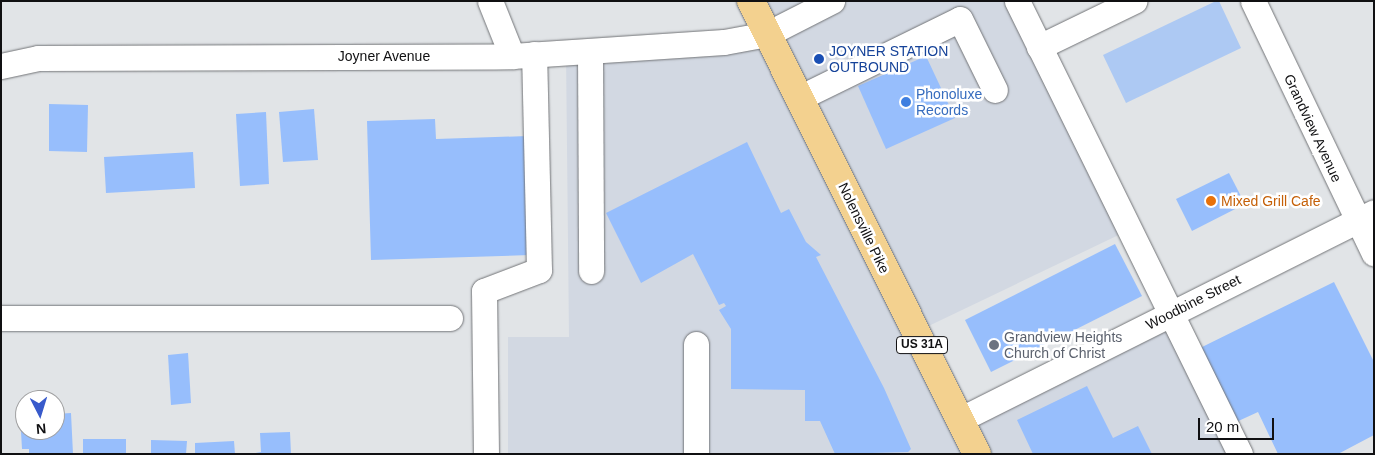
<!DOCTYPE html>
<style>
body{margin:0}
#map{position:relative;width:1375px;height:455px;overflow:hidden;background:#e1e4e7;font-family:Arial,sans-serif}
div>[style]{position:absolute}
.built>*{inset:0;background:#d2d8e2}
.green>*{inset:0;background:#adc9f3}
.building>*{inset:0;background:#97befc}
.roads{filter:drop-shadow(0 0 1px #727477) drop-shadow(0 0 1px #727477)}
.minor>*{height:25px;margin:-12.5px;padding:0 12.5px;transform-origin:12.5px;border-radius:12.5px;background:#fff}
.major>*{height:28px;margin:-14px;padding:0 14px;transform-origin:14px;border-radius:14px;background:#f3d18f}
.dots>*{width:14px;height:14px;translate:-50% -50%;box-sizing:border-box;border:2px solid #fff;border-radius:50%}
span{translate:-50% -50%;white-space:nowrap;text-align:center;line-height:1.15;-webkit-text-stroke:5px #fff;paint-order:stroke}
.shield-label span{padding:1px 4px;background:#fff;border:1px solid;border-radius:4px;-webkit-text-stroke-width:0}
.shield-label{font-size:12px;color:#101012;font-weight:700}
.transit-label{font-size:14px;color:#164399}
.left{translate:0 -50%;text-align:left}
.street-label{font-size:14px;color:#101012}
.shop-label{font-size:14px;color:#366cbe}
.food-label{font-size:14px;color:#c56008}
.worship-label{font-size:14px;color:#5b616d}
.frame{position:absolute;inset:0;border:2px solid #101012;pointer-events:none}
.north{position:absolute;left:15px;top:390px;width:50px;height:50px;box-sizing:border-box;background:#fff;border:1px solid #9f9fa0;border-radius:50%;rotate:175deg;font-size:14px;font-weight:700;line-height:20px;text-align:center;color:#101012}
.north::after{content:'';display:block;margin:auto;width:18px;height:22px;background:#385acb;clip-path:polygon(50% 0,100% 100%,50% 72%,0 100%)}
.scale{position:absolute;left:1198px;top:418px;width:76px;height:22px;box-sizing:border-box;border:2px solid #101012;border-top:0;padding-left:6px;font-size:15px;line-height:18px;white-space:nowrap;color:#101012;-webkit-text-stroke:4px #fff;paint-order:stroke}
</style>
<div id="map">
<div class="built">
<div style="clip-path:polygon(751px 1px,1017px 1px,1129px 230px,916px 332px,959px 419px,1171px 313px,1241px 454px,508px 454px,508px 337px,569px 337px,566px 53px,767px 34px)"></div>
</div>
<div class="green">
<div style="clip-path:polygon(1216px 1px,1219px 1px,1241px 48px,1126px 103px,1103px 55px)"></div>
</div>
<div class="building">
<div style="clip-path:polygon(926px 56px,955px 118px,886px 149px,858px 86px)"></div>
<div style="clip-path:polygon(49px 104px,88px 105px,87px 152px,49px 151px)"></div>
<div style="clip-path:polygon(314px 109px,318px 160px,283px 162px,279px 112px)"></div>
<div style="clip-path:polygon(266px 112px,269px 184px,240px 186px,236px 114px)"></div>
<div style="clip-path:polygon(435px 119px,436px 139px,527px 136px,530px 255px,371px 260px,367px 121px)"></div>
<div style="clip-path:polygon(747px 142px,781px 213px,789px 209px,806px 242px,821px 255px,816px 257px,884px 388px,911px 449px,908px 452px,835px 454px,820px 421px,805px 421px,805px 390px,731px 389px,731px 329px,719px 310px,726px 306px,724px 303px,719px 305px,693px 254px,641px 283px,606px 213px)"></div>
<div style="clip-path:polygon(193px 152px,195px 188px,106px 193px,104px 157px)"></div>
<div style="clip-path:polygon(1229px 173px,1245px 204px,1192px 231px,1176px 199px)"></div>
<div style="clip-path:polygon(1115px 244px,1142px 296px,991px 372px,965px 320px)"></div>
<div style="clip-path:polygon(1334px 282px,1374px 362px,1374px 435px,1338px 454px,1278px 454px,1258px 412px,1234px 423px,1198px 349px)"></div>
<div style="clip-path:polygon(188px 353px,191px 403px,171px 405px,168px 355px)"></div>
<div style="clip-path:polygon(1087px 386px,1113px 438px,1138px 426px,1152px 454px,1033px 454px,1017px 420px)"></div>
<div style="clip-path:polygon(71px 413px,73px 454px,29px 454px,29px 449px,22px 449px,20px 415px,25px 415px,25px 430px,55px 430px,55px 414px)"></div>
<div style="clip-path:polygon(290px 432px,291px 454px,250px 454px,261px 452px,260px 433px)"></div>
<div style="clip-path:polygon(83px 439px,126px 439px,126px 454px,83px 454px)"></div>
<div style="clip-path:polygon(151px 440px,187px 441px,186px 454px,151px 454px)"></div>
<div style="clip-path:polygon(234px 441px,235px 454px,195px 454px,195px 443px)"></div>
</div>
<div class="roads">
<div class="minor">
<div style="left:490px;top:1px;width:59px;rotate:68.2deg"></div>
<div style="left:1017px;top:1px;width:505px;rotate:63.79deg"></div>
<div style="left:1253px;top:1px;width:280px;rotate:64.4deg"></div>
<div style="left:1039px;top:47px;width:106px;rotate:-25.8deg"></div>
<div style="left:590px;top:52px;width:219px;rotate:89.7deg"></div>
<div style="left:1px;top:66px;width:38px;rotate:-12deg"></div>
<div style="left:38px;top:58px;width:474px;rotate:-0.2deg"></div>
<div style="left:512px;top:56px;width:212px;rotate:-3.8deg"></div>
<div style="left:724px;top:42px;width:44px;rotate:-10.5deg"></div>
<div style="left:767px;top:34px;width:73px;rotate:-26.9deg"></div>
<div style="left:799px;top:98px;width:179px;rotate:-26.1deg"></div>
<div style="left:960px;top:19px;width:79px;rotate:63.8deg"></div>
<div style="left:1px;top:318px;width:449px"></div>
<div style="left:696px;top:344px;width:110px;rotate:90deg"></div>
<div style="left:959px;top:420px;width:464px;rotate:-26.6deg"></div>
<div style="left:486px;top:454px;width:163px;rotate:-90.7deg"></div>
<div style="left:484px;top:291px;width:59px;rotate:-20.9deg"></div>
<div style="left:539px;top:270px;width:216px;rotate:-91.3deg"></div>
</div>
<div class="major">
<div style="left:751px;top:1px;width:506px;rotate:63.49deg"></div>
</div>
</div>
<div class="dots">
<div style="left:819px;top:59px;background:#1a4fb4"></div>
<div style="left:906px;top:102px;background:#3f7fe0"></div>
<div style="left:1211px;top:201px;background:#e8710a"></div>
<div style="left:994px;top:345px;background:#6b7280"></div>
</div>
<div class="shield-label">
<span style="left:922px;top:345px">US 31A</span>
</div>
<div class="transit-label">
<span class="left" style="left:829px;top:59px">JOYNER STATION<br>OUTBOUND</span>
</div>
<div class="street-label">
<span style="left:384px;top:56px">Joyner Avenue</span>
<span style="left:1313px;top:128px;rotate:65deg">Grandview Avenue</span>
<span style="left:864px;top:228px;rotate:64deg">Nolensville Pike</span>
<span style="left:1193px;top:302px;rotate:-27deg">Woodbine Street</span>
</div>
<div class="shop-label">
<span class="left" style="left:916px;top:102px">Phonoluxe<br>Records</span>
</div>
<div class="food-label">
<span class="left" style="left:1221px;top:201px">Mixed Grill Cafe</span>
</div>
<div class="worship-label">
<span class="left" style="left:1004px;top:345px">Grandview Heights<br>Church of Christ</span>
</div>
<div class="frame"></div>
<div class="north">N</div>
<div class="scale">20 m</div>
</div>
